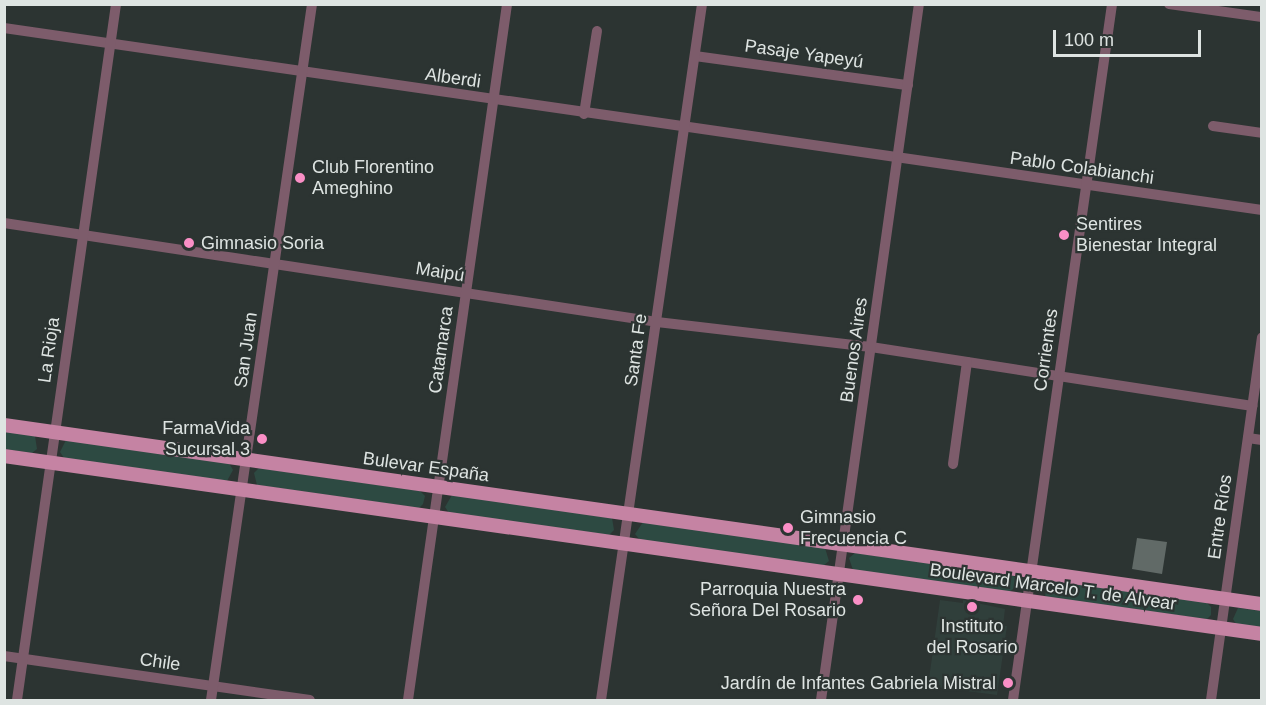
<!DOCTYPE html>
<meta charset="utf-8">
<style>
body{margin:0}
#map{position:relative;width:1266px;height:705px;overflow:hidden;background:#2c3432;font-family:Arial,sans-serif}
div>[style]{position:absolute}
.built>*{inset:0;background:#303f3b}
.green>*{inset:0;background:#2d4a42}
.building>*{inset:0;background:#616a67}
.minor>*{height:10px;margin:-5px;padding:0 5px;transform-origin:5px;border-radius:5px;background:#7d5c6b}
.major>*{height:14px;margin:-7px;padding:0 7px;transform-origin:7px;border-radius:7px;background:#c583a3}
.dots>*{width:16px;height:16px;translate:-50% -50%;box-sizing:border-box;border:3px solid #2c3432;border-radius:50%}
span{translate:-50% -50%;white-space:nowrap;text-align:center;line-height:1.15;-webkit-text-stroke:4.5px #2c3432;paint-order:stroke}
.street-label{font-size:18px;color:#dee4e2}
.poi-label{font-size:18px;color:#dee4e2}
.left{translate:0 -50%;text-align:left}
.right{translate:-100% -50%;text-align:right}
.frame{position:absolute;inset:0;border:6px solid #dee4e2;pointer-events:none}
.scale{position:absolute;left:1053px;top:30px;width:148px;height:27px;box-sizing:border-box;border:3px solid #dee4e2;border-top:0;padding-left:8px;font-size:18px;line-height:21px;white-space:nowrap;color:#dee4e2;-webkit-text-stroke:4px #2c3432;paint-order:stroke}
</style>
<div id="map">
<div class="built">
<div style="clip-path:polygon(940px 600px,963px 603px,963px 600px,1005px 609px,1003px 626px,1007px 626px,997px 695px,928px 686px)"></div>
</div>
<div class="green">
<div style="clip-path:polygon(5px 431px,35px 436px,37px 449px,32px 453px,5px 449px)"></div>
<div style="clip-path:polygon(66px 440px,229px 463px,233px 470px,227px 481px,64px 458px,60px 452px)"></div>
<div style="clip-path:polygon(259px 468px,420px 491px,425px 496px,423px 504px,419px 508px,257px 485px,254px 473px)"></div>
<div style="clip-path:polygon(452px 495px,612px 518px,614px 530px,609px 535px,449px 513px,445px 507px)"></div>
<div style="clip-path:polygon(643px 522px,825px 548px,829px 561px,823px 566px,640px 540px,635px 534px)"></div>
<div style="clip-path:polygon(855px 553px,1012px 575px,1016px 578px,1016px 587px,1009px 592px,853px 570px,849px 558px)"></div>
<div style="clip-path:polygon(1047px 580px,1206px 602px,1211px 607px,1211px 615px,1207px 619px,1045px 598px)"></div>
<div style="clip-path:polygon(1238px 608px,1261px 611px,1261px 628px,1236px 624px,1233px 619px)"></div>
</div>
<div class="building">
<div style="clip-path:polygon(1137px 538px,1167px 542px,1162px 574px,1132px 569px)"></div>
</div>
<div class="minor">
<div style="left:1169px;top:4px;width:94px;rotate:8deg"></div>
<div style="left:4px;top:28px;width:1271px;rotate:8.23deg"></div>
<div style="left:695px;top:56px;width:215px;rotate:7.8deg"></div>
<div style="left:584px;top:114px;width:84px;rotate:-81.1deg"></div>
<div style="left:1213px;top:126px;width:49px;rotate:8.1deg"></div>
<div style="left:4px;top:223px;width:660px;rotate:8.62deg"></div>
<div style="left:657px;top:322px;width:215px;rotate:6.7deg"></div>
<div style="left:871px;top:347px;width:386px;rotate:8.8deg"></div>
<div style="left:1248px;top:438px;width:14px;rotate:8deg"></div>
<div style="left:953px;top:464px;width:103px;rotate:-82.2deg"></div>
<div style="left:4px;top:656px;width:309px;rotate:8.2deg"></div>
<div style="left:17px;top:700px;width:703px;rotate:-81.9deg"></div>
<div style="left:211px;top:700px;width:703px;rotate:-81.74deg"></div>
<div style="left:408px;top:700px;width:703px;rotate:-81.9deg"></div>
<div style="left:601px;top:700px;width:703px;rotate:-81.74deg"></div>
<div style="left:821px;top:700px;width:703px;rotate:-81.99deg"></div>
<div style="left:1013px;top:700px;width:703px;rotate:-81.9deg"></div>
<div style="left:1211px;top:700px;width:366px;rotate:-82deg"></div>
</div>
<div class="major">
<div style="left:4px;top:425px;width:1271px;rotate:8.1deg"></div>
<div style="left:4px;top:456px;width:1271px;rotate:8.05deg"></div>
</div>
<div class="dots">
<div style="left:300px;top:178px;background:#fa8fc6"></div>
<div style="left:1064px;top:235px;background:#fa8fc6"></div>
<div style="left:189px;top:243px;background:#fa8fc6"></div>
<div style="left:262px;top:439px;background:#fa8fc6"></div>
<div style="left:788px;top:528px;background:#fa8fc6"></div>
<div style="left:858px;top:600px;background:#fa8fc6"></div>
<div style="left:972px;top:607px;background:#fa8fc6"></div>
<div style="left:1008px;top:683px;background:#fa8fc6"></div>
</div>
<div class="street-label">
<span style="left:804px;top:54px;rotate:8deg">Pasaje Yapeyú</span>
<span style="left:453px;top:78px;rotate:8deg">Alberdi</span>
<span style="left:1082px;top:168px;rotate:8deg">Pablo Colabianchi</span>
<span style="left:440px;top:272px;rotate:9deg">Maipú</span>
<span style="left:49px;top:350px;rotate:-82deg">La Rioja</span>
<span style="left:246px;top:350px;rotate:-82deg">San Juan</span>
<span style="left:441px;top:350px;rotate:-82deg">Catamarca</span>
<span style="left:636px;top:350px;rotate:-82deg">Santa Fe</span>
<span style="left:854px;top:350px;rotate:-82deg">Buenos Aires</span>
<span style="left:1046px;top:350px;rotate:-82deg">Corrientes</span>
<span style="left:426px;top:467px;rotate:8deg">Bulevar España</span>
<span style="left:1220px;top:517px;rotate:-82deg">Entre Ríos</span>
<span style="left:1053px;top:587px;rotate:8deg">Boulevard Marcelo T. de Alvear</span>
<span style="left:160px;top:662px;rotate:8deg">Chile</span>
</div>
<div class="poi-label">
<span class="left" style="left:312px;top:178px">Club Florentino<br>Ameghino</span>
<span class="left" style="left:1076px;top:235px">Sentires<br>Bienestar Integral</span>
<span class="left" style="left:201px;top:243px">Gimnasio Soria</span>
<span class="right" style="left:250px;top:439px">FarmaVida<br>Sucursal 3</span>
<span class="left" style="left:800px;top:528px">Gimnasio<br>Frecuencia C</span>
<span class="right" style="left:846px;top:600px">Parroquia Nuestra<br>Señora Del Rosario</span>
<span style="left:972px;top:637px">Instituto<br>del Rosario</span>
<span class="right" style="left:996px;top:683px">Jardín de Infantes Gabriela Mistral</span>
</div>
<div class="frame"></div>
<div class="scale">100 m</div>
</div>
